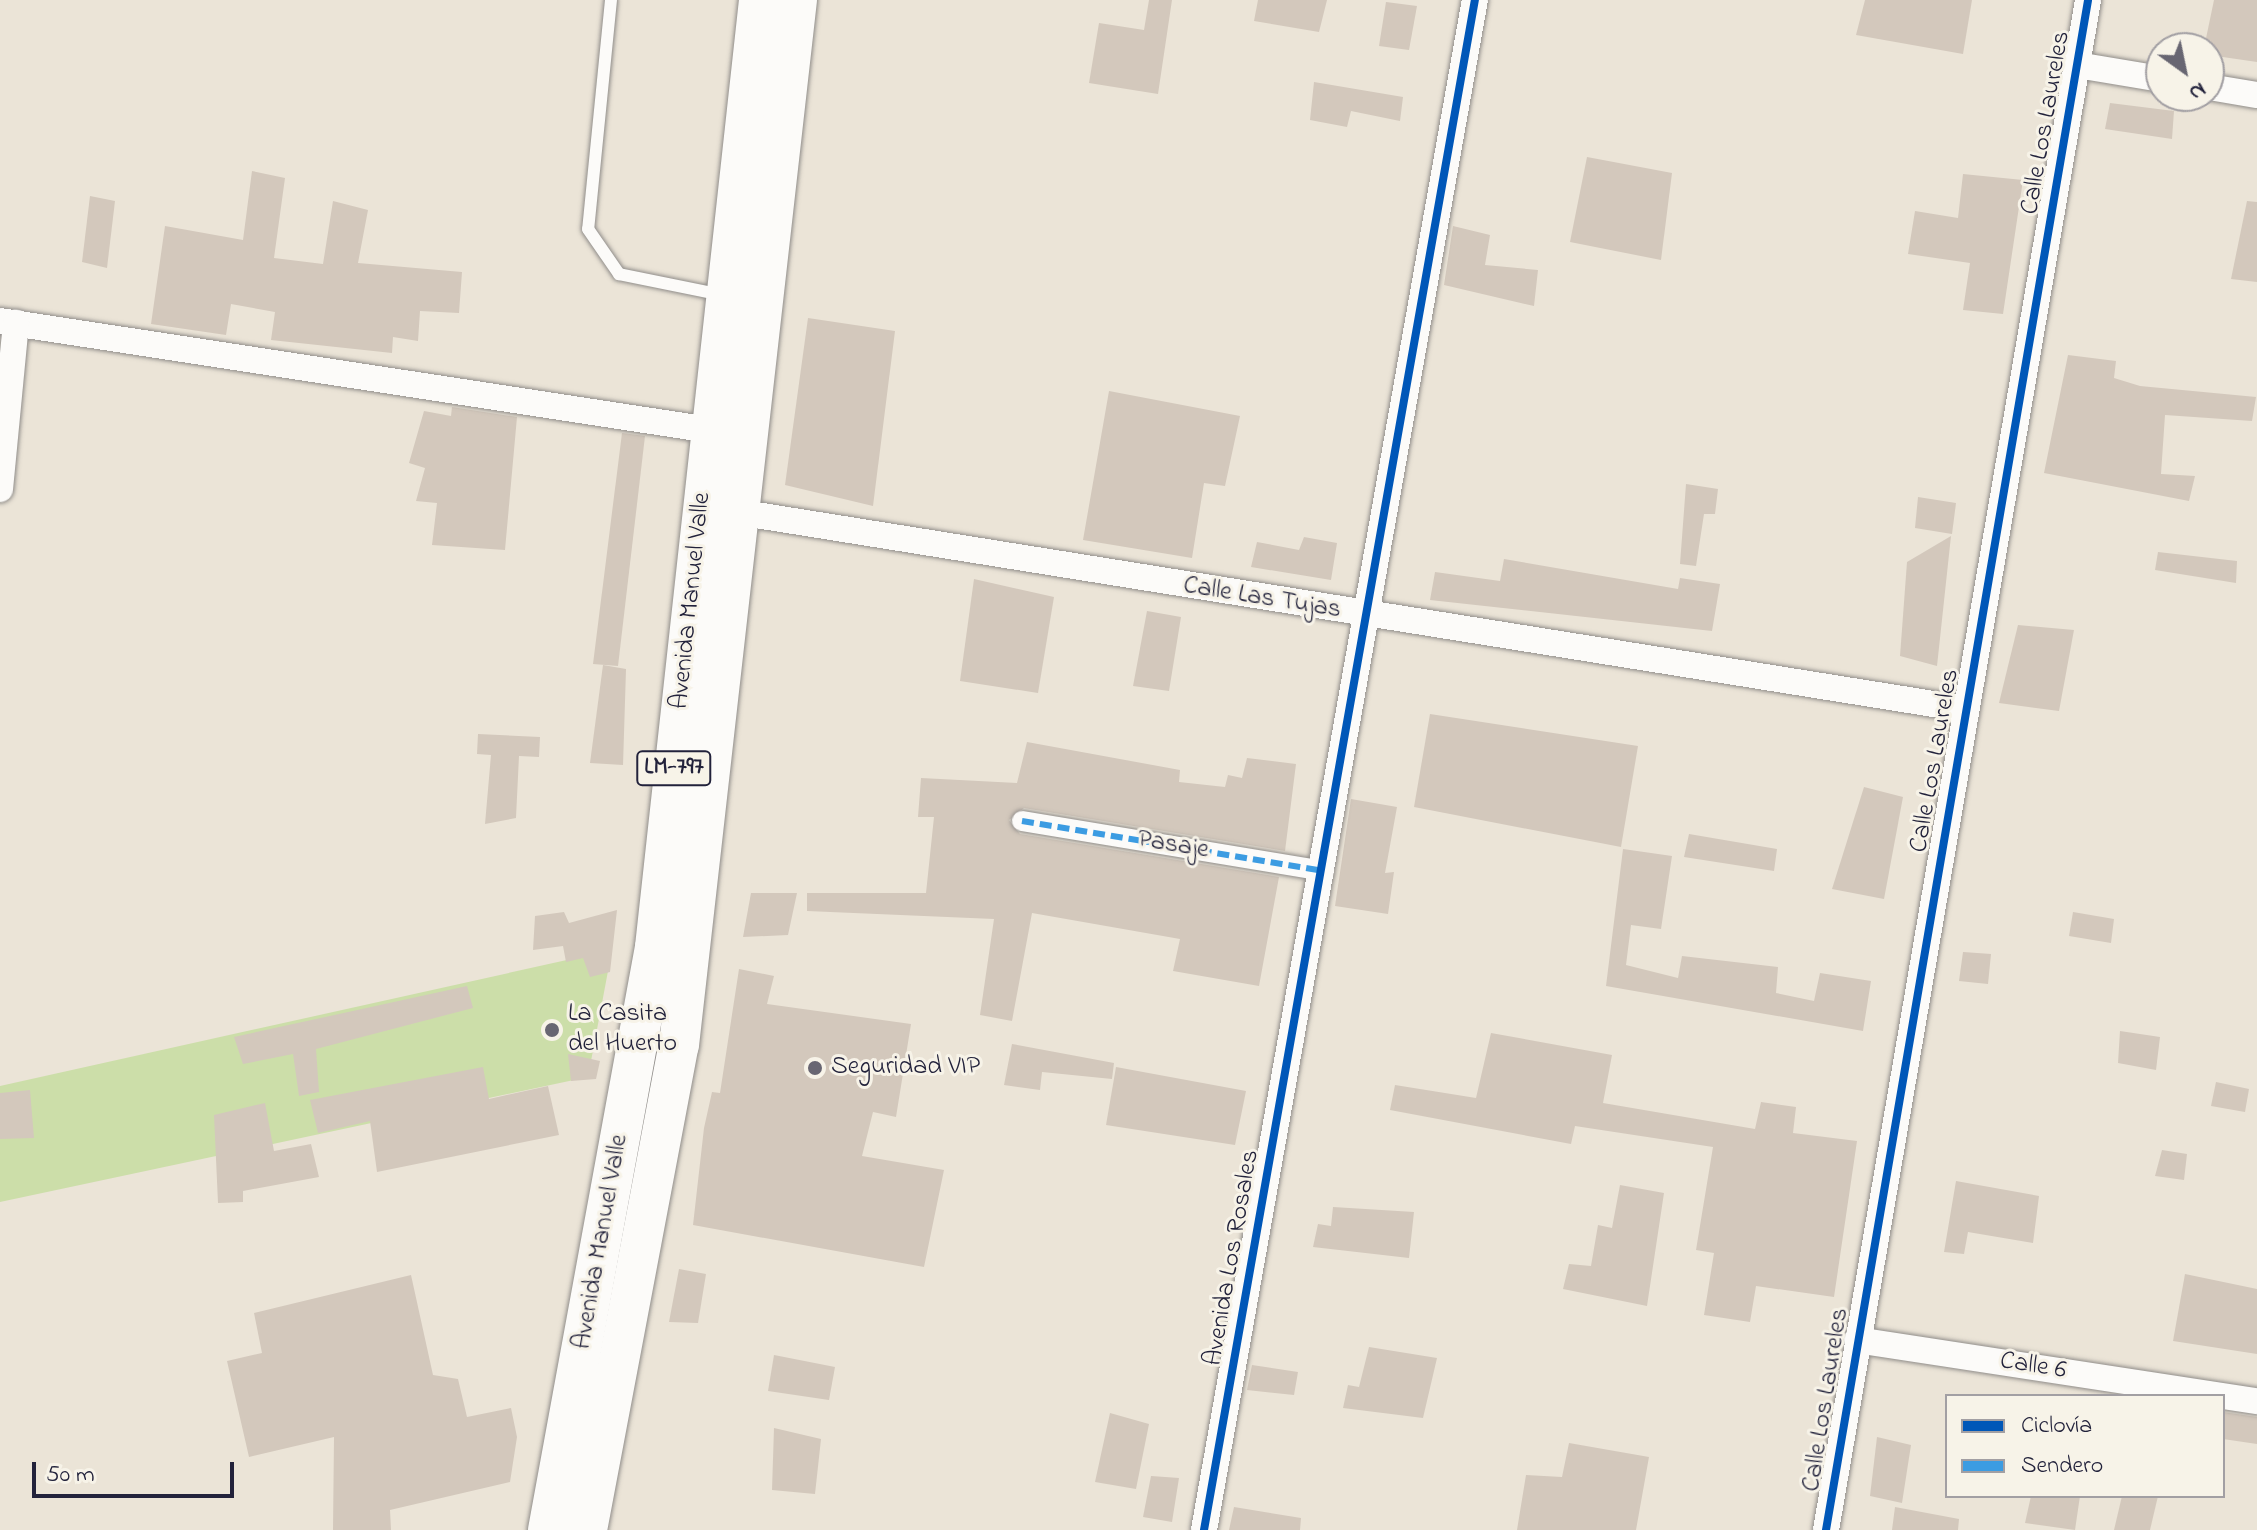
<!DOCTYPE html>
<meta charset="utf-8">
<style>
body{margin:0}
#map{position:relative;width:2257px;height:1530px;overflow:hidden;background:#ebe4d7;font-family:"Indie Flower",sans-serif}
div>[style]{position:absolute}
.green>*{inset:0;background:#ccdea9}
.building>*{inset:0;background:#d3c8bc}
.roads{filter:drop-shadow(0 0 2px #908d8a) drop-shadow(0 0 2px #908d8a)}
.service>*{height:12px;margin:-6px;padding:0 6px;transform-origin:6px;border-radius:6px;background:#fcfbf9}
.pedestrian>*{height:20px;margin:-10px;padding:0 10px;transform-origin:10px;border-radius:10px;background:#fcfbf9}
.minor>*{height:26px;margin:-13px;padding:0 13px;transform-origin:13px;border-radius:13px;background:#fcfbf9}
.primary>*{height:40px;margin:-20px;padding:0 20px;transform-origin:20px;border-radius:20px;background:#fcfbf9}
.quiet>*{height:6px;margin-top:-3px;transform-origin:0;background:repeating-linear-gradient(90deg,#3c9ce2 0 12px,transparent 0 18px)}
.cycleway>*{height:8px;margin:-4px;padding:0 4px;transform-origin:4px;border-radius:4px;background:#0057b8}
.dots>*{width:22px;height:22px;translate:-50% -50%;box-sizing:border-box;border:4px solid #f7f3e8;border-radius:50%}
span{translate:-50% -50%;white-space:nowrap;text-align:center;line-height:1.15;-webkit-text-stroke:6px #f7f3e8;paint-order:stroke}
.shield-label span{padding:2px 6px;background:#f7f3e8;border:2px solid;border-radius:6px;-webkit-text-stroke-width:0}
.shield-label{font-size:24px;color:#22223b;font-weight:700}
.street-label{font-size:26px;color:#22223b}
.poi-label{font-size:26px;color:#22223b}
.left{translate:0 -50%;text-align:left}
.legend{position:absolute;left:1945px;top:1394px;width:280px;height:104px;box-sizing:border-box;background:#f7f3e8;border:2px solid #a29fa3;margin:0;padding:10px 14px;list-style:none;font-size:24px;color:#22223b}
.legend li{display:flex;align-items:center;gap:16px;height:40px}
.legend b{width:40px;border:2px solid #a29fa3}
.north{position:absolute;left:2145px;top:32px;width:80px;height:80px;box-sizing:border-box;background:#f7f3e8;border:2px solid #a29fa3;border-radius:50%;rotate:147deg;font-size:22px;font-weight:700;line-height:32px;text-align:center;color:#22223b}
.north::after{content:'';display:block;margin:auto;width:28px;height:36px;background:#686672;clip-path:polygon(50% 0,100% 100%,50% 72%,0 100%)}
.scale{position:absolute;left:32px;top:1462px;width:202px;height:36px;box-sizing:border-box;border:4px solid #22223b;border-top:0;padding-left:10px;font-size:24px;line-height:28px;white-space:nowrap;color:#22223b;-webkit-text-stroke:6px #f7f3e8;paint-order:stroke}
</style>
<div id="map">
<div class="green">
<div style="clip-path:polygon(612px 950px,588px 1077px,0 1202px,0 1086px)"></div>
</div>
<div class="building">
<div style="clip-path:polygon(1149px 0,1172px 0,1158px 94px,1089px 83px,1099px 23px,1144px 30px)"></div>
<div style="clip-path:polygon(1258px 0,1327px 0,1319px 32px,1254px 21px)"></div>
<div style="clip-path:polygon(1865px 0,1972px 0,1963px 54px,1856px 35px)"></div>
<div style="clip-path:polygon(2214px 0,2257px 0,2257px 62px,2209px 55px,2204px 48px)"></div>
<div style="clip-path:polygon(1386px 2px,1417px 6px,1409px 50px,1379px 46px)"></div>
<div style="clip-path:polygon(1314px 82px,1403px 97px,1400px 121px,1351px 111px,1347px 127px,1310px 120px)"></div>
<div style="clip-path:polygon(2110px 103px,2174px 111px,2172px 139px,2105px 129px)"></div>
<div style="clip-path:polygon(1587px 157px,1672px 173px,1661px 260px,1570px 242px)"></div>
<div style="clip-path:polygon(252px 171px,285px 178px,274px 258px,323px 264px,333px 201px,368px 210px,358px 263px,462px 272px,459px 313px,420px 311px,418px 341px,393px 337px,392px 353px,271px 340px,275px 312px,231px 304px,226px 335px,151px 324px,165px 226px,243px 240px)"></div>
<div style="clip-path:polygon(1963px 174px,2023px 180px,2003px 314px,1963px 310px,1970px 263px,1908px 254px,1915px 211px,1958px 218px)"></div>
<div style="clip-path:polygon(90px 196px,115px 201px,107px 268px,82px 262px)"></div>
<div style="clip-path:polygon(2247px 201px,2257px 202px,2257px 282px,2231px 279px)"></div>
<div style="clip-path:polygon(1453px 226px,1490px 235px,1485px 265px,1538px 270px,1534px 306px,1444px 285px)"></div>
<div style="clip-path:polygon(808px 318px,895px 331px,873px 506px,785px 485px)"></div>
<div style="clip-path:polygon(2068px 355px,2116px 361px,2114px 378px,2140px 386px,2256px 397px,2252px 421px,2165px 415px,2161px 474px,2195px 476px,2189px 501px,2044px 473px)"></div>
<div style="clip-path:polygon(1109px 391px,1240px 416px,1225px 486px,1204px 483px,1192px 558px,1083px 540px)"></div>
<div style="clip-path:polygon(452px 407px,517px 417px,505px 550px,432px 545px,437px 503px,416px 501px,425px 468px,409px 463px,424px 411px,451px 416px)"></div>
<div style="clip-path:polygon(622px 433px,645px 436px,618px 666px,593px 664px)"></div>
<div style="clip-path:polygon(1686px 484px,1718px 489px,1715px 514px,1704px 514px,1696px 566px,1680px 564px)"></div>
<div style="clip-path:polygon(1918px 497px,1956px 503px,1952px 534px,1915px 528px)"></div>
<div style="clip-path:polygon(1951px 536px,1937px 666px,1900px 656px,1907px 562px)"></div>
<div style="clip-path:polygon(1304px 537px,1337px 543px,1331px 580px,1251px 567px,1257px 542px,1299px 550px)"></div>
<div style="clip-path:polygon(2158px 552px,2237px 561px,2236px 583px,2155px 570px)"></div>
<div style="clip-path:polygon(1504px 559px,1678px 589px,1680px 578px,1720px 584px,1712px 631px,1430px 600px,1435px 572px,1500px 581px)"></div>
<div style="clip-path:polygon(974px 579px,1054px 597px,1038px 693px,960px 681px)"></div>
<div style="clip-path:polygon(1147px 611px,1181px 617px,1169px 691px,1133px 686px)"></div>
<div style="clip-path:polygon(2018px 625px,2074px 630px,2059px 711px,1999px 703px)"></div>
<div style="clip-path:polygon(603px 665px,626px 669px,623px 765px,590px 763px)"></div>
<div style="clip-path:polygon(1430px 714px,1638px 746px,1621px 847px,1414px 807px)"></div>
<div style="clip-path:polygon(478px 734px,540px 737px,539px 757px,519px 756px,516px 818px,485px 824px,491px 755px,477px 754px)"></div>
<div style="clip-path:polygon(1027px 742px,1180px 770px,1179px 782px,1225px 787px,1228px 775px,1242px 778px,1247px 758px,1296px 764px,1285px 851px,1024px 808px,1009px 820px,1020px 834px,1279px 877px,1259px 986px,1173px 971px,1180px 939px,1032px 913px,1012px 1021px,980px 1015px,994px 919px,807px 911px,807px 893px,926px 893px,934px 817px,918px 817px,921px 778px,1017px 783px)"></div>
<div style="clip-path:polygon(1864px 787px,1903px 797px,1884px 899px,1832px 889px)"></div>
<div style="clip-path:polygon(1351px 799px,1397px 807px,1385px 873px,1394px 872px,1388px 914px,1335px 906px)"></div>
<div style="clip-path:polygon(1689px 834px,1777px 849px,1774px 871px,1684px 857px)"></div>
<div style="clip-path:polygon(1623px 849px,1672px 856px,1661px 929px,1631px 925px,1626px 965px,1678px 978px,1682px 956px,1778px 967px,1776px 993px,1814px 1001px,1820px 973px,1871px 981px,1863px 1031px,1606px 986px)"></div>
<div style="clip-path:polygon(751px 893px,797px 893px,788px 935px,743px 937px)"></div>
<div style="clip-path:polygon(617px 910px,610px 972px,590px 977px,583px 958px,566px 962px,563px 946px,533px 950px,535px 916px,564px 912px,569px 923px)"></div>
<div style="clip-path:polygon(2073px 912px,2114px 919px,2111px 943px,2069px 936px)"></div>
<div style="clip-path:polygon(1963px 952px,1991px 954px,1988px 984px,1959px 981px)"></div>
<div style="clip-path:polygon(739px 969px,774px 976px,767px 1004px,911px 1024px,896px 1117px,873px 1112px,862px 1156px,944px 1170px,924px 1267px,693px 1225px,704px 1128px,712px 1092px,720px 1093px)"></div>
<div style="clip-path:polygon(467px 986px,473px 1008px,316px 1049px,319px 1092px,299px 1096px,293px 1054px,243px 1064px,234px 1037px)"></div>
<div style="clip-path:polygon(2120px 1031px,2160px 1037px,2156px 1070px,2118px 1063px)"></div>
<div style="clip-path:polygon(1491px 1033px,1612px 1055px,1603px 1103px,1755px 1129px,1761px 1102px,1796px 1107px,1793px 1133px,1857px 1141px,1834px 1297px,1756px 1286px,1750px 1322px,1704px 1315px,1714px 1253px,1696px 1250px,1713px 1147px,1575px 1126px,1571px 1144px,1390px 1110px,1395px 1085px,1476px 1098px)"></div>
<div style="clip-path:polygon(1012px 1044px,1114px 1063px,1112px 1079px,1042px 1072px,1040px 1090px,1004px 1085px)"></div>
<div style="clip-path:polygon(568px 1054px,600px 1061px,596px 1079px,571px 1081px)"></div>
<div style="clip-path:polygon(483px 1067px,489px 1099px,548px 1086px,559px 1135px,377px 1172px,370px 1121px,318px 1133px,310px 1100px)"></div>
<div style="clip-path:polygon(1116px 1067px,1246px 1091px,1235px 1145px,1106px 1125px)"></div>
<div style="clip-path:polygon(2216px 1082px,2249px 1089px,2245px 1112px,2211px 1106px)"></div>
<div style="clip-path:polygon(30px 1090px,34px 1138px,0 1139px,0 1093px)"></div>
<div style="clip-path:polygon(265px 1103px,274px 1151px,311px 1144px,319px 1177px,243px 1191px,243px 1202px,218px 1203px,214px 1115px)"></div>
<div style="clip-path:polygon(2162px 1150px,2187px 1154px,2184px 1180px,2155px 1176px)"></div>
<div style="clip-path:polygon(1956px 1181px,2039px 1196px,2033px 1243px,1968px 1232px,1964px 1254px,1944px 1252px)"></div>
<div style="clip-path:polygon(1620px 1185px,1664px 1193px,1647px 1306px,1563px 1289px,1569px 1264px,1591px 1266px,1598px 1225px,1612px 1228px)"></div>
<div style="clip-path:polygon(1333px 1207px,1414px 1212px,1409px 1258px,1313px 1247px,1318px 1224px,1331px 1226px)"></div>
<div style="clip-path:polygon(679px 1269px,706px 1274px,698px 1323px,669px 1322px)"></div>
<div style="clip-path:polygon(2185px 1274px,2257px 1289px,2257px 1354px,2173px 1341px)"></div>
<div style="clip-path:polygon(411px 1275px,433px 1375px,458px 1379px,467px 1417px,511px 1408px,517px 1437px,510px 1482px,390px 1510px,391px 1530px,333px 1530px,334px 1437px,249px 1457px,227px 1361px,262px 1353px,254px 1313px)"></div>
<div style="clip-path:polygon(1369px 1347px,1437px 1358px,1423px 1418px,1343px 1408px,1348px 1385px,1359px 1387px)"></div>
<div style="clip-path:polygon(774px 1355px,835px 1367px,829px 1400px,768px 1391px)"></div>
<div style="clip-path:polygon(1252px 1365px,1298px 1372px,1294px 1395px,1247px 1390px)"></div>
<div style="clip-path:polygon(2223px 1412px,2257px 1417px,2257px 1444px,2223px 1439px)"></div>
<div style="clip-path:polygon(1110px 1413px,1149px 1424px,1136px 1489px,1095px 1482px)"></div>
<div style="clip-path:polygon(774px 1428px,821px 1439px,815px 1494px,772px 1490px)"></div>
<div style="clip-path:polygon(1877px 1437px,1911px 1445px,1902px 1503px,1870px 1496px)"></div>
<div style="clip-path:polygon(1569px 1443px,1649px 1457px,1636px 1530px,1517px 1530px,1526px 1475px,1562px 1477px)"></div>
<div style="clip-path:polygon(1151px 1476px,1179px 1478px,1172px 1522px,1143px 1517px)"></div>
<div style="clip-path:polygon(2031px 1496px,2080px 1496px,2075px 1530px,2025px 1523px)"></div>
<div style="clip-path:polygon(2122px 1496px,2158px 1496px,2150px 1530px,2114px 1530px)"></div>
<div style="clip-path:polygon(1234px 1507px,1301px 1518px,1300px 1530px,1229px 1530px)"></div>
<div style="clip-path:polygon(1895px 1507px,1959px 1519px,1958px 1530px,1892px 1530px)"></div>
</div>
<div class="roads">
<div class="service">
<div style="left:611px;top:0;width:230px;rotate:95.7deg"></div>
<div style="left:588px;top:229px;width:55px;rotate:55.4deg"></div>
<div style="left:619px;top:274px;width:105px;rotate:11.5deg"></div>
</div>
<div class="pedestrian">
<div style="left:1022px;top:821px;width:306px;rotate:9.4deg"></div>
</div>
<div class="minor">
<div style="left:2077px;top:65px;width:85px;rotate:9.5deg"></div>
<div style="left:2209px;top:87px;width:49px;rotate:9.5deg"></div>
<div style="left:0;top:321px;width:718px;rotate:8.73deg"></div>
<div style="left:0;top:489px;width:167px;rotate:-84.5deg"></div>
<div style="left:725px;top:510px;width:1256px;rotate:9.12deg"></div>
<div style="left:1857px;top:1340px;width:405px;rotate:8.7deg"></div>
<div style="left:1204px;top:1530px;width:1554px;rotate:-79.96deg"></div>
<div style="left:1826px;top:1530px;width:1552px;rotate:-80.28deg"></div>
</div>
<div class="primary">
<div style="left:548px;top:1530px;width:593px;rotate:-79.6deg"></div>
<div style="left:655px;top:947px;width:953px;rotate:-83.73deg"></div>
<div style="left:587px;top:1530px;width:494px;rotate:-79.3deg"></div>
<div style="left:679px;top:1045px;width:1052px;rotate:-83.56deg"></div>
</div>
</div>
<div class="quiet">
<div style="left:1022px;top:821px;width:306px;rotate:9.4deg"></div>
</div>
<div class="cycleway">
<div style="left:1204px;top:1530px;width:1554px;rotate:-79.96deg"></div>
<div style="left:1826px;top:1530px;width:1552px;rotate:-80.28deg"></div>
</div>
<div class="dots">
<div style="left:552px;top:1030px;background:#686672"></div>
<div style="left:815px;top:1068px;background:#686672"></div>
</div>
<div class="shield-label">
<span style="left:674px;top:768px">LM-797</span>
</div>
<div class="street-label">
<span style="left:2047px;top:123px;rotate:-80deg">Calle Los Laureles</span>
<span style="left:1262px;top:599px;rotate:9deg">Calle Las Tujas</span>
<span style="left:692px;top:601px;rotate:-84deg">Avenida Manuel Valle</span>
<span style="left:1936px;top:761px;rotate:-80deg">Calle Los Laureles</span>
<span style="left:1173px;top:846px;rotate:9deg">Pasaje</span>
<span style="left:602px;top:1242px;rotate:-80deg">Avenida Manuel Valle</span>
<span style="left:1233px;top:1258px;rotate:-80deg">Avenida Los Rosales</span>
<span style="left:2033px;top:1367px;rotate:9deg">Calle 6</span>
<span style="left:1827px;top:1400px;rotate:-81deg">Calle Los Laureles</span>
</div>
<div class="poi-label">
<span class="left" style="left:568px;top:1030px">La Casita<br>del Huerto</span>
<span class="left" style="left:831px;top:1068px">Seguridad VIP</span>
</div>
<ul class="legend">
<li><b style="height:10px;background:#0057b8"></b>Ciclovía</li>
<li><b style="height:10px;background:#3c9ce2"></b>Sendero</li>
</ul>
<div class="north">N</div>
<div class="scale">50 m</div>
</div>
